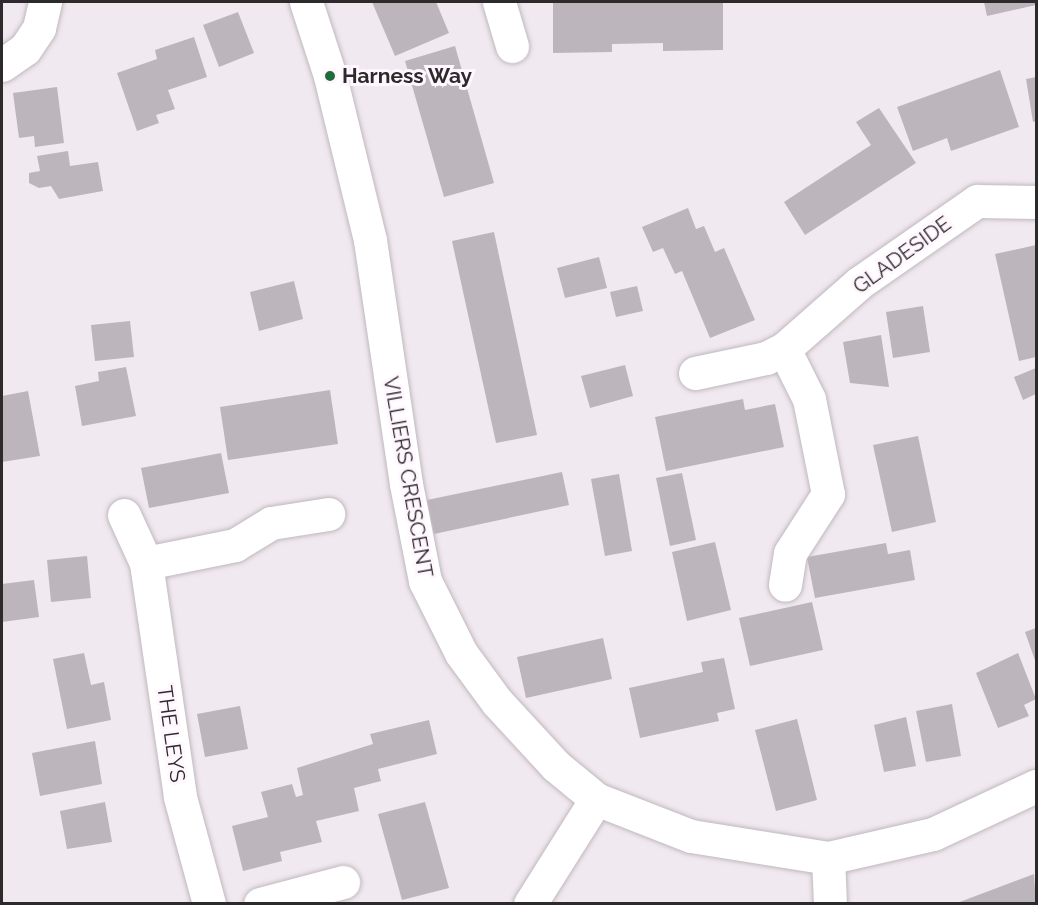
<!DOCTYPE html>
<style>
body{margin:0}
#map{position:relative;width:1038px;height:905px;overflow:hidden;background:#f1e9f0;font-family:Raleway,sans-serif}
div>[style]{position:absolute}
.building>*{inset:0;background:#bcb5bb}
.roads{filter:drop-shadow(0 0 2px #c0b8be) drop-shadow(0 0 2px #c0b8be)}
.minor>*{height:33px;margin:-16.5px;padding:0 16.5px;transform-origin:16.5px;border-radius:16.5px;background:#fff}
.dots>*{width:16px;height:16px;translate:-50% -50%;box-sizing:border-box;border:3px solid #fff7fd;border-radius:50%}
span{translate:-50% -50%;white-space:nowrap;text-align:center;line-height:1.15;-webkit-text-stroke:6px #fff7fd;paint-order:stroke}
.poi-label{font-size:21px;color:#2d2a2c;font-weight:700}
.left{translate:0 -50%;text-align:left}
.street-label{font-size:21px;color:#2d2a2c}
.frame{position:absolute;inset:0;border:3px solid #2d2a2c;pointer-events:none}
</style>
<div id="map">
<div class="building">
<div style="clip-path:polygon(372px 2px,436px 2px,449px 33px,395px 56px)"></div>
<div style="clip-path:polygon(553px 2px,723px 2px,723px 50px,663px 51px,663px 43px,612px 44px,612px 52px,553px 53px)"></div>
<div style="clip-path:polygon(984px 2px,1036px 2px,1036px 5px,987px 16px)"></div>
<div style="clip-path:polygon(238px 12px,254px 53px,219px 67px,203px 25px)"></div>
<div style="clip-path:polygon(194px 37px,207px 77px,168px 90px,175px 109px,156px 115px,159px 123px,137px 131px,117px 73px,157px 59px,155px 50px)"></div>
<div style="clip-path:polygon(455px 46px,494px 183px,444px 197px,405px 61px)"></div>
<div style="clip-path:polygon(1000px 70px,1019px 127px,951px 151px,947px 138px,913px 151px,897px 107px)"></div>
<div style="clip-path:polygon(1036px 77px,1036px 121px,1033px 122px,1026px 79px)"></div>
<div style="clip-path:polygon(57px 87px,64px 143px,35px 147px,34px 136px,19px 138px,13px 93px)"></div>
<div style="clip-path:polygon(879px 108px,916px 163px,805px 235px,784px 202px,871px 145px,856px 122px)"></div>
<div style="clip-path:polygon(68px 151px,70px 166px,98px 162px,103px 191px,59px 199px,51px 186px,39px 188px,29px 183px,29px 173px,40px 171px,37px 156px)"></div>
<div style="clip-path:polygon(688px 208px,696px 229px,704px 226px,715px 252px,724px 248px,755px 320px,710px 338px,682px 271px,675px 274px,663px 248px,653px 252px,642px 227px)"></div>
<div style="clip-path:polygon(494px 232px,537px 435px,496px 443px,452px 241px)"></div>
<div style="clip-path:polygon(1036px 245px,1036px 357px,1019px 361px,995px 254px)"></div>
<div style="clip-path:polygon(599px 257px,607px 288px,565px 298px,557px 268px)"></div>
<div style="clip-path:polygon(294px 281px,303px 319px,259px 331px,250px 292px)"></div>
<div style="clip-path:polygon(637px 286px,643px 311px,616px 317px,610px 292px)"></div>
<div style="clip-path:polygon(923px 306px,930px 352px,893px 358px,886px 312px)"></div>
<div style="clip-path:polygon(130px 321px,134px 357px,95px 361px,91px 325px)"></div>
<div style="clip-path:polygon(881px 335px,889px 387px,850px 383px,843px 342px)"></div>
<div style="clip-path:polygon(625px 365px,633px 396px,590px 408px,581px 376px)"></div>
<div style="clip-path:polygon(126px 367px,136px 416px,82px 426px,75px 386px,99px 381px,98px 372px)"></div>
<div style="clip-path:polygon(1036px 368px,1036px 394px,1023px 400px,1014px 377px)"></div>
<div style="clip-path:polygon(330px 390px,338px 444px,228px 460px,220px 407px)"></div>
<div style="clip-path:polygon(28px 391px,40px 456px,2px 462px,2px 396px)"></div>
<div style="clip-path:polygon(743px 399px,745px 410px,775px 404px,784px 447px,666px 471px,655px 417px)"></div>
<div style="clip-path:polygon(918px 436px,936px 522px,892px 532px,873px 445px)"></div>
<div style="clip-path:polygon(221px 453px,229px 493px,149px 508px,141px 468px)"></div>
<div style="clip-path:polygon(562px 472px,569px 505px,434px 534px,427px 500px)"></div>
<div style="clip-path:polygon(682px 473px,696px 540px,670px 546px,656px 478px)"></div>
<div style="clip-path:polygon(619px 474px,632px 551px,605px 556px,591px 479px)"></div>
<div style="clip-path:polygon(715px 542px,731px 610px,687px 621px,672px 552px)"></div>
<div style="clip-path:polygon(886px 543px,888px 554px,910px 550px,915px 580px,815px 598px,807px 557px)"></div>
<div style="clip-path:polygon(87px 556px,91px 598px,51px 602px,47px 560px)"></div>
<div style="clip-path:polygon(34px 580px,39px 617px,2px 622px,2px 584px)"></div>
<div style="clip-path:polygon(812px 602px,823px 650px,750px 666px,739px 618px)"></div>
<div style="clip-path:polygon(1036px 628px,1036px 663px,1025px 632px)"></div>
<div style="clip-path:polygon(603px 638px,612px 679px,526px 698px,517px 657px)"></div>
<div style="clip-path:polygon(84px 653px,91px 685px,104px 682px,111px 720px,67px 729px,53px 659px)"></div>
<div style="clip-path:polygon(1018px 653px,1036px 699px,1024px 705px,1029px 716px,998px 728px,976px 673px)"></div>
<div style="clip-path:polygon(724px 658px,735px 709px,717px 713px,719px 721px,640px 738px,629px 688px,703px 672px,701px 662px)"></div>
<div style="clip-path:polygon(952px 704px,961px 756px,926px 762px,916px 711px)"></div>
<div style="clip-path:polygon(240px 706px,248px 749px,205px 757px,197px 714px)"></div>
<div style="clip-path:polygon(906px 717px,916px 766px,884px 772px,874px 725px)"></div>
<div style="clip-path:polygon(797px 719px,817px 800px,776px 811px,755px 730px)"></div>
<div style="clip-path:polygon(429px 720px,437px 754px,378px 769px,381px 781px,354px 788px,359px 811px,316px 821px,322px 842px,280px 852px,282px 861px,243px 871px,232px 826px,268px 817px,261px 792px,292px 784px,296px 797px,303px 795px,297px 768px,373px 744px,370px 734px)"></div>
<div style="clip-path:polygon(95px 741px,102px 784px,40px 796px,32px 753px)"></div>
<div style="clip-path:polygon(105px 802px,112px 842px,67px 849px,60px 811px)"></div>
<div style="clip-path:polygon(425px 802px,449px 888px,402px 900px,378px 814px)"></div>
<div style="clip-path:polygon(1034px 874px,1036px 904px,957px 904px,957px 903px)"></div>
</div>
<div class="roads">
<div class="minor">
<div style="left:306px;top:2px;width:78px;rotate:72deg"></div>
<div style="left:330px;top:76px;width:169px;rotate:76.3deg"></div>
<div style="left:370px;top:240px;width:247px;rotate:81.6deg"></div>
<div style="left:406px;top:484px;width:99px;rotate:78.9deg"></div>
<div style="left:425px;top:581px;width:80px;rotate:63.4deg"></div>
<div style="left:461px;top:653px;width:61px;rotate:53.7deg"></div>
<div style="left:497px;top:702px;width:87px;rotate:47.3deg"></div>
<div style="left:556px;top:766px;width:52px;rotate:39.5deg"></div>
<div style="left:596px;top:799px;width:102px;rotate:21.3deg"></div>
<div style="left:691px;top:836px;width:139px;rotate:9.1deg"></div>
<div style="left:828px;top:858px;width:108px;rotate:-12.9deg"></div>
<div style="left:933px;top:834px;width:114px;rotate:-25deg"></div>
<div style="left:499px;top:2px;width:46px;rotate:73.5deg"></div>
<div style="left:2px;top:65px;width:28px;rotate:-35deg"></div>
<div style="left:25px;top:49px;width:25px;rotate:-56deg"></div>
<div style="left:39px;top:28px;width:27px;rotate:-77deg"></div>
<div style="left:784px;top:349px;width:56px;rotate:63.4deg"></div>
<div style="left:809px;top:399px;width:97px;rotate:78.7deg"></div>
<div style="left:828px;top:494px;width:70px;rotate:122.8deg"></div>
<div style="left:790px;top:553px;width:32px;rotate:99deg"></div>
<div style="left:695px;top:373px;width:73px;rotate:-11.9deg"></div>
<div style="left:766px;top:358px;width:20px;rotate:-27deg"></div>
<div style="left:784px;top:349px;width:100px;rotate:-41.3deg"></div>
<div style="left:859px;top:283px;width:144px;rotate:-34.8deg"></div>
<div style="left:977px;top:201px;width:59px;rotate:1deg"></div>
<div style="left:124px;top:515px;width:53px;rotate:65.4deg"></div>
<div style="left:146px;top:563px;width:236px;rotate:81.7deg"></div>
<div style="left:180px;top:797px;width:111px;rotate:74.8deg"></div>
<div style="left:146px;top:563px;width:91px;rotate:-11.4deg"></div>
<div style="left:235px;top:545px;width:42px;rotate:-31.4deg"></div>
<div style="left:271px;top:523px;width:58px;rotate:-9deg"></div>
<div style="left:828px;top:858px;width:46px;rotate:87.5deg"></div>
<div style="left:260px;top:904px;width:86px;rotate:-14.8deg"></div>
<div style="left:530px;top:904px;width:124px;rotate:-57.8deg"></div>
</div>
</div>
<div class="dots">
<div style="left:330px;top:76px;background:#1e6d3c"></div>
</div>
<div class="poi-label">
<span class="left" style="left:342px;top:76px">Harness Way</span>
</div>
<div class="street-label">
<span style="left:902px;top:255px;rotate:-36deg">GLADESIDE</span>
<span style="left:408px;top:477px;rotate:80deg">VILLIERS CRESCENT</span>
<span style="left:171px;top:734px;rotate:82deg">THE LEYS</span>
</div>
<div class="frame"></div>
</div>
